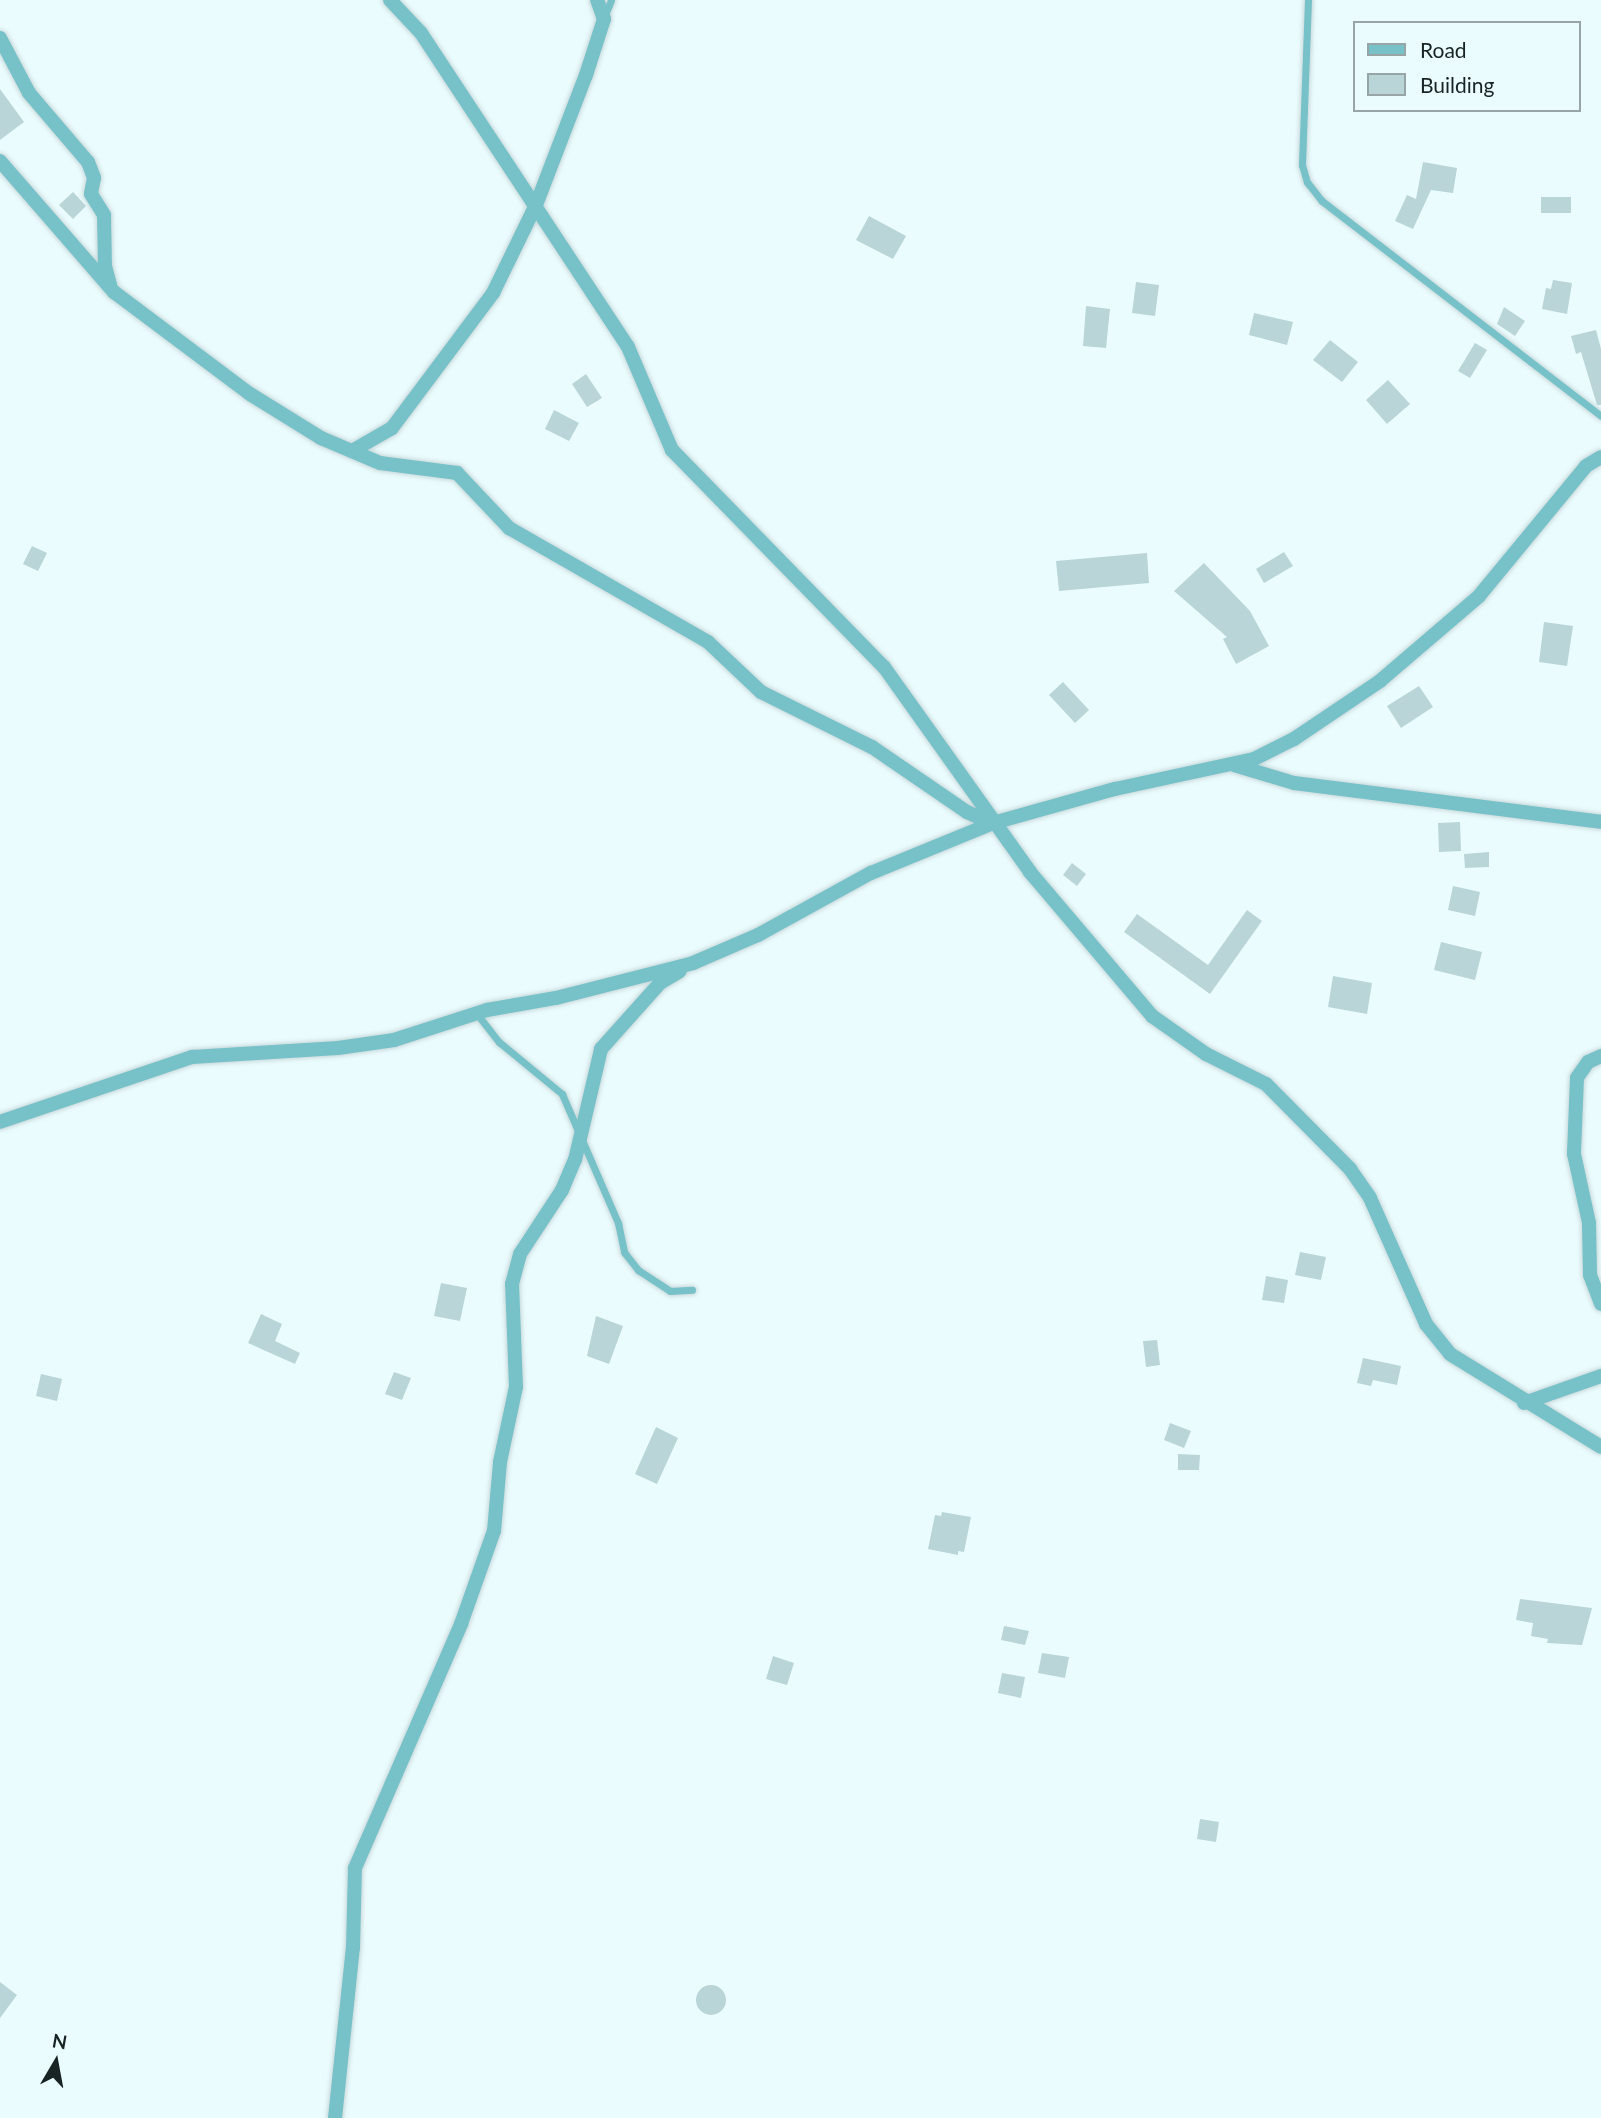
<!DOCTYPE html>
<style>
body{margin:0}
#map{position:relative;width:1601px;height:2118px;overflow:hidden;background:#ebfcfe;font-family:Lato,sans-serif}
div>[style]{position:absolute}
.building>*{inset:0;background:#b9d5d7}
.round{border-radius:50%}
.roads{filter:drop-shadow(0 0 2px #c9d9db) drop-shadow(0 0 2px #c9d9db)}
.lane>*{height:7px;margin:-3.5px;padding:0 3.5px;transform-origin:3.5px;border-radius:3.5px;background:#77c2c9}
.street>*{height:14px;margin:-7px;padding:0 7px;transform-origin:7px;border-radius:7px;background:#77c2c9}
span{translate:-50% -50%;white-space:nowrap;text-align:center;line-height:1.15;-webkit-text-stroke:7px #ebfcfe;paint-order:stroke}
.legend{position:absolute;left:1353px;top:21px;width:228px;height:91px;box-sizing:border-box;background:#ebfcfe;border:2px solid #97a5a7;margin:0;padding:9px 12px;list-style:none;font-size:21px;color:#182324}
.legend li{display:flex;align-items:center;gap:14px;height:35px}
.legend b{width:35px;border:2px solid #97a5a7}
.north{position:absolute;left:21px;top:2027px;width:70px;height:70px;-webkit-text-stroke:5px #ebfcfe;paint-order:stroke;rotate:10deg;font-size:19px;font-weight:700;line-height:28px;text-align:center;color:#182324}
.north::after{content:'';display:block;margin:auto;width:24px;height:32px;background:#182324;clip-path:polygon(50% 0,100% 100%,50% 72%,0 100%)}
</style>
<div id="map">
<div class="building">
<div style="clip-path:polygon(0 89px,24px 122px,0 140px)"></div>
<div style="clip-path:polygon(1423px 162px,1457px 168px,1453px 193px,1431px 190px,1413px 229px,1395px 221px,1407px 195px,1416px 199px)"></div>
<div style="clip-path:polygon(73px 192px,86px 206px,73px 219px,59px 205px)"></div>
<div style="clip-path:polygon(1541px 197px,1571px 197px,1571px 213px,1541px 213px)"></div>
<div style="clip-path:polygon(869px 216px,906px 236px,893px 259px,856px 240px)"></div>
<div style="clip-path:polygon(1553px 280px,1572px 283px,1567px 314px,1542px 309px,1546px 288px,1551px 289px)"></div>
<div style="clip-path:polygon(1136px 282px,1159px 285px,1155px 316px,1132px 313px)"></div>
<div style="clip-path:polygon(1086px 306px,1110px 309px,1106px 348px,1083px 346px)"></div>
<div style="clip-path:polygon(1504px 307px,1525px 321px,1515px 336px,1497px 324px)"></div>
<div style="clip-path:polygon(1254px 313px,1293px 322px,1287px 345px,1249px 335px)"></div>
<div style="clip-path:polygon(1596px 330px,1601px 349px,1601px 405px,1597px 405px,1581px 352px,1576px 354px,1571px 336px)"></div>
<div style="clip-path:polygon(1330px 340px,1358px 362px,1342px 382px,1313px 360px)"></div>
<div style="clip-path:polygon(1475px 343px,1487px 350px,1470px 378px,1458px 371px)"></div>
<div style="clip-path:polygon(586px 374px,602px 398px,587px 407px,572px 384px)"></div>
<div style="clip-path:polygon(1388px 380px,1410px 404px,1387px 424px,1366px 400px)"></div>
<div style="clip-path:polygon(554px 410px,579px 423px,569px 441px,545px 429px)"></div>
<div style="clip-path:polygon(32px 546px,47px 553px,38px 571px,23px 564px)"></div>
<div style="clip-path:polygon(1284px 552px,1293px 566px,1264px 583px,1256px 569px)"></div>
<div style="clip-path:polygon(1147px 553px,1149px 583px,1059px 591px,1056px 561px)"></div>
<div style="clip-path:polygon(1204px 563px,1250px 611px,1269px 646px,1236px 664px,1223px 639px,1227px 637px,1174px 591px)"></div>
<div style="clip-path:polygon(1544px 622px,1573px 626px,1567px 666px,1539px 662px)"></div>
<div style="clip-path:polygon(1063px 682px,1089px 710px,1075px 723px,1049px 695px)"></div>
<div style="clip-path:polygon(1419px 686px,1433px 707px,1401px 728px,1387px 706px)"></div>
<div style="clip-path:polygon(1460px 822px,1461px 851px,1439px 852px,1438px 823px)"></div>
<div style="clip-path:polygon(1489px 852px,1489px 867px,1465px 868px,1464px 854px)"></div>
<div style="clip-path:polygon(1072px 863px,1086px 874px,1077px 886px,1063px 875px)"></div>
<div style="clip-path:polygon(1453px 886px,1480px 892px,1475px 916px,1448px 910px)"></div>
<div style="clip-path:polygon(1247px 910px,1262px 921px,1210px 994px,1124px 932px,1137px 914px,1208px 965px)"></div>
<div style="clip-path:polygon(1441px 942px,1482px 952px,1475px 980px,1434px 970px)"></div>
<div style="clip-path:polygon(1333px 976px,1372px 983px,1367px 1014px,1328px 1007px)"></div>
<div style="clip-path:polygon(1300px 1252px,1326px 1257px,1321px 1280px,1295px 1275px)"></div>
<div style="clip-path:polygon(1266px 1276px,1288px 1280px,1284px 1303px,1262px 1300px)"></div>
<div style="clip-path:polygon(441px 1283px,467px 1288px,460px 1321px,434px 1316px)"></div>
<div style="clip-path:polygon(261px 1314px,282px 1324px,275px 1341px,300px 1353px,295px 1364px,248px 1343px)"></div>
<div style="clip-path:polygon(596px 1316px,623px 1326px,609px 1364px,587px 1356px)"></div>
<div style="clip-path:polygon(1157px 1340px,1160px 1365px,1146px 1367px,1143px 1341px)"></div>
<div style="clip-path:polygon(1363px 1358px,1401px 1366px,1397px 1385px,1373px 1380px,1371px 1386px,1357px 1383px)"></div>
<div style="clip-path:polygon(394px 1372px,411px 1378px,402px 1400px,385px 1394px)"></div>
<div style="clip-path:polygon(41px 1374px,62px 1379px,57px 1401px,36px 1396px)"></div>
<div style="clip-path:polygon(1170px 1423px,1191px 1431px,1184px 1448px,1164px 1440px)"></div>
<div style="clip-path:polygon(656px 1427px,678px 1438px,657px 1484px,635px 1474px)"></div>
<div style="clip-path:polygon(1178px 1454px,1200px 1455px,1199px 1470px,1178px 1470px)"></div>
<div style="clip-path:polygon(942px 1512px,971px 1517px,964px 1552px,958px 1551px,958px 1555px,928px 1549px,935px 1515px,941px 1516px)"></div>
<div style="clip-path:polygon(1520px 1599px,1592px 1608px,1582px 1645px,1547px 1643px,1548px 1639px,1531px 1636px,1533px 1623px,1516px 1620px)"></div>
<div style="clip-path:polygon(1004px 1626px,1029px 1631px,1025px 1645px,1001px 1640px)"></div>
<div style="clip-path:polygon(1042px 1653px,1069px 1657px,1065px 1678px,1038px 1673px)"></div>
<div style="clip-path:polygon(773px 1656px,794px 1663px,787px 1685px,766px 1679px)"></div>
<div style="clip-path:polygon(1002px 1673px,1025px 1677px,1021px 1698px,998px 1693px)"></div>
<div style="clip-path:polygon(1200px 1819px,1219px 1822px,1216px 1842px,1197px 1839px)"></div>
<div style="clip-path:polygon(0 1982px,17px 1995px,0 2018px)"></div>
<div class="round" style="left:696px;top:1985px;width:30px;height:30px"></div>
</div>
<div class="roads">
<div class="lane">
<div style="left:1308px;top:0;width:165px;rotate:92.1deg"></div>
<div style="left:1302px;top:165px;width:18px;rotate:74deg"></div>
<div style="left:1307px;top:182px;width:24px;rotate:52deg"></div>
<div style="left:1322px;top:201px;width:352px;rotate:37.6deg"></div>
<div style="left:605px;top:15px;width:16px;rotate:-68deg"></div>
<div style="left:477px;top:1014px;width:36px;rotate:52deg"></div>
<div style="left:499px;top:1042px;width:82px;rotate:39.5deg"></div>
<div style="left:562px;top:1094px;width:141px;rotate:66.5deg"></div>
<div style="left:618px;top:1223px;width:30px;rotate:78deg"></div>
<div style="left:624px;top:1252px;width:23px;rotate:52deg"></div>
<div style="left:638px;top:1270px;width:38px;rotate:33deg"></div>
<div style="left:670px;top:1291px;width:22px;rotate:-3deg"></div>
</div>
<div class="street">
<div style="left:390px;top:0;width:45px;rotate:46.8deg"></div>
<div style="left:421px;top:33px;width:376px;rotate:56.6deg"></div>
<div style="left:628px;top:347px;width:112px;rotate:66.9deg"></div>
<div style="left:672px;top:450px;width:303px;rotate:45.7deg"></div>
<div style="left:884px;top:667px;width:252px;rotate:54.5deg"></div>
<div style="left:1030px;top:872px;width:189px;rotate:49.7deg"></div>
<div style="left:1152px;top:1016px;width:66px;rotate:35.1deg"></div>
<div style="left:1206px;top:1054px;width:67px;rotate:26.6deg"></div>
<div style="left:1266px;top:1084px;width:120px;rotate:45.3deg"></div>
<div style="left:1350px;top:1169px;width:35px;rotate:55deg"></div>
<div style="left:1370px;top:1198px;width:138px;rotate:66deg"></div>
<div style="left:1426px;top:1324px;width:38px;rotate:51deg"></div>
<div style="left:1450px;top:1354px;width:177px;rotate:31.6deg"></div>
<div style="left:0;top:38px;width:62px;rotate:62.2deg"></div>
<div style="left:29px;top:93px;width:91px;rotate:49.5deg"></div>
<div style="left:88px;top:162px;width:17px;rotate:69deg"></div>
<div style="left:94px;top:178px;width:16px;rotate:101deg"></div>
<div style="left:91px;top:194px;width:25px;rotate:58deg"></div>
<div style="left:104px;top:215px;width:51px;rotate:88.9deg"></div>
<div style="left:105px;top:266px;width:20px;rotate:75deg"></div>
<div style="left:0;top:161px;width:174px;rotate:49deg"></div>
<div style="left:114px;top:292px;width:170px;rotate:36.9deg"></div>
<div style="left:250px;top:394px;width:84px;rotate:31.8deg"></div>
<div style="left:321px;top:438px;width:64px;rotate:23deg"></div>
<div style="left:380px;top:463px;width:78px;rotate:7.4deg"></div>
<div style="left:457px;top:473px;width:76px;rotate:46.6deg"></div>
<div style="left:509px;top:528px;width:229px;rotate:29.8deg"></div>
<div style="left:708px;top:642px;width:73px;rotate:43.3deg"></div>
<div style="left:761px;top:692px;width:124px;rotate:26.4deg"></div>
<div style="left:872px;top:747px;width:115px;rotate:34.4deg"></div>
<div style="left:967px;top:812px;width:27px;rotate:24deg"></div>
<div style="left:352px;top:451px;width:46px;rotate:-29.9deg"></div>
<div style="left:392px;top:428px;width:169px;rotate:-53.2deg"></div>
<div style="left:493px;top:293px;width:98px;rotate:-64deg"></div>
<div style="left:536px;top:205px;width:139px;rotate:-69deg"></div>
<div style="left:586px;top:75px;width:59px;rotate:-72.2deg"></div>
<div style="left:604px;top:19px;width:20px;rotate:-110deg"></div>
<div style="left:1234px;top:765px;width:63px;rotate:16.7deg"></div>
<div style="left:1294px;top:783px;width:309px;rotate:7.2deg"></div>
<div style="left:1601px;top:1056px;width:14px;rotate:155deg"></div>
<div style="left:1588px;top:1062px;width:19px;rotate:125deg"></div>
<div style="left:1577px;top:1078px;width:76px;rotate:92.3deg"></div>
<div style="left:1574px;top:1154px;width:71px;rotate:77.7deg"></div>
<div style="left:1589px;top:1223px;width:52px;rotate:88.9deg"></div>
<div style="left:1590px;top:1275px;width:31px;rotate:69deg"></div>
<div style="left:0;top:1122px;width:203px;rotate:-18.7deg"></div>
<div style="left:192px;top:1057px;width:146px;rotate:-3.5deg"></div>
<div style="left:338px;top:1048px;width:57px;rotate:-8.1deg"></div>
<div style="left:394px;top:1040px;width:98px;rotate:-17.9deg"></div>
<div style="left:487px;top:1010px;width:70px;rotate:-9.9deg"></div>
<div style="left:556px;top:998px;width:141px;rotate:-14.3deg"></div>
<div style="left:693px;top:963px;width:71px;rotate:-23.3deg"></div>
<div style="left:758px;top:935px;width:129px;rotate:-28.8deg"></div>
<div style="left:871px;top:873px;width:132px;rotate:-22.3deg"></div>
<div style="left:993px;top:823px;width:127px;rotate:-15.6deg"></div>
<div style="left:1115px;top:789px;width:142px;rotate:-12.2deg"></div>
<div style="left:1254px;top:759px;width:45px;rotate:-26.6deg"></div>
<div style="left:1294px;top:739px;width:104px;rotate:-34deg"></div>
<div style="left:1380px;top:681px;width:130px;rotate:-40.6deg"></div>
<div style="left:1479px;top:596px;width:168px;rotate:-50.5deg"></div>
<div style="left:1586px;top:466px;width:17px;rotate:-31deg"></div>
<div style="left:1524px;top:1403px;width:82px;rotate:-19.3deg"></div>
<div style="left:335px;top:2118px;width:171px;rotate:-84deg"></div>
<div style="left:353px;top:1948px;width:80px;rotate:-88.6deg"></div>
<div style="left:355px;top:1868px;width:266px;rotate:-66.5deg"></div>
<div style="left:461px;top:1624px;width:99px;rotate:-70.5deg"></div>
<div style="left:494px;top:1531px;width:69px;rotate:-85deg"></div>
<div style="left:500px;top:1462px;width:77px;rotate:-78deg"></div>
<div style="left:516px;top:1387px;width:103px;rotate:-92.2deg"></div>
<div style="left:512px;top:1284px;width:31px;rotate:-75deg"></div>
<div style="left:520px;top:1254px;width:77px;rotate:-56.7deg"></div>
<div style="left:562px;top:1190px;width:33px;rotate:-67deg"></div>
<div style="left:575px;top:1160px;width:114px;rotate:-76.8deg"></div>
<div style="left:601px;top:1049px;width:89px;rotate:-48.2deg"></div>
<div style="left:660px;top:983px;width:23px;rotate:-31deg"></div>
</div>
</div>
<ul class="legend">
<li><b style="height:9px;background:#77c2c9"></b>Road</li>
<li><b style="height:19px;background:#b9d5d7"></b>Building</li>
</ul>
<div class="north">N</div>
</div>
